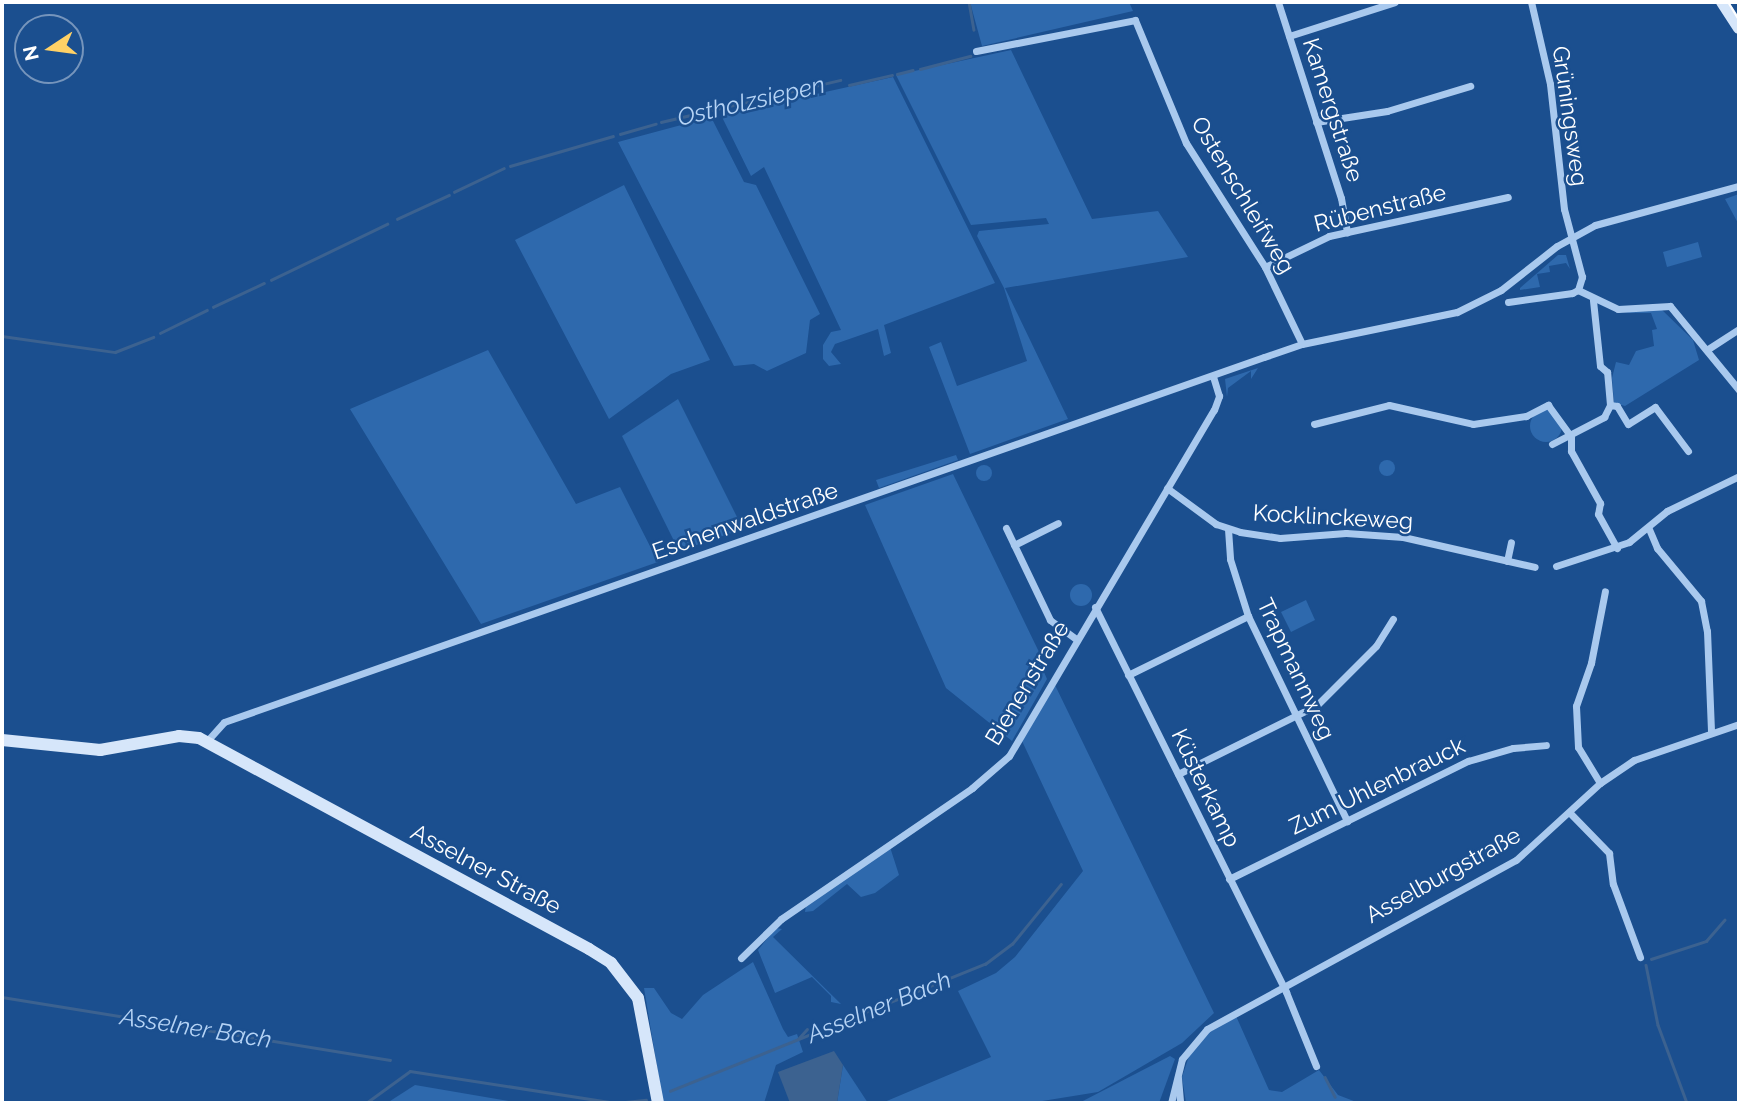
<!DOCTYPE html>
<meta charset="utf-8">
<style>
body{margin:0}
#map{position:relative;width:1741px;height:1105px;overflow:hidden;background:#1b4f8f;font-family:Raleway,sans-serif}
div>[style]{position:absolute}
.green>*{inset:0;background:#2e69ad}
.round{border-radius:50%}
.water>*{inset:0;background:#3c6290}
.stream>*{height:2.5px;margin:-1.25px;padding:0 1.25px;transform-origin:1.25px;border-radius:1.25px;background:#3c6290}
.minor>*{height:7px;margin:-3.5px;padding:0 3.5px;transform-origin:3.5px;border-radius:3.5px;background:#a9c9ee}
.secondary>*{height:12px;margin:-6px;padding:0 6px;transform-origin:6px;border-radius:6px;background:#d6e6fa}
.tram>*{height:2px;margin:-1px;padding:0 1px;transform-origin:1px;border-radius:1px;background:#fff}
span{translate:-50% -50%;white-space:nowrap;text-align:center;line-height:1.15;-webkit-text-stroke:5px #1b4f8f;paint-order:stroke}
.street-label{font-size:23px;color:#fff}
.water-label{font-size:24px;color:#b5d3f5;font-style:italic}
.frame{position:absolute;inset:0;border:4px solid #fff;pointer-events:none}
.north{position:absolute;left:14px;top:14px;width:70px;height:70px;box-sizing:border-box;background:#1b4f8f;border:2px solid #7695bc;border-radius:50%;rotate:257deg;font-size:19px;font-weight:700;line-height:28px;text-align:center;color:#fff}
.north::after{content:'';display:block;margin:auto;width:24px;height:32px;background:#ffd166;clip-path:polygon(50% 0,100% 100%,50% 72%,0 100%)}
</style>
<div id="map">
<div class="green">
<div style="clip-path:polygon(970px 2px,1129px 2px,1133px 11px,982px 46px)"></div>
<div style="clip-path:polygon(1011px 50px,1092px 219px,1158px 211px,1188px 257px,1005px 288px,1068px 419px,970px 454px,929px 347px,941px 342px,957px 386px,1027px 361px,1004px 288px,977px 236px,979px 231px,1049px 224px,1046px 218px,971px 225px,896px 75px)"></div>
<div style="clip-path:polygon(893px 77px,995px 283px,884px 325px,891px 353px,884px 356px,878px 329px,835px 344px,831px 352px,841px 364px,829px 366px,823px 359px,823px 345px,831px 332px,841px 330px,764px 167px,751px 176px,721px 115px)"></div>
<div style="clip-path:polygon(711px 117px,744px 182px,756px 185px,820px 314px,810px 320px,806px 353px,767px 371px,754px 364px,734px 366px,618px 142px)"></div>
<div style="clip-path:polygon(624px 185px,710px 360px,671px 374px,609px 419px,515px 240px)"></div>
<div style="clip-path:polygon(1739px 194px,1739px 225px,1725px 199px)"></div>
<div style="clip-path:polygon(1698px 242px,1702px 257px,1667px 267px,1663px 252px)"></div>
<div style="clip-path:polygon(1558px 255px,1566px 255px,1570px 269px,1566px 263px,1549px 266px,1550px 272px,1537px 274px,1540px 287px,1520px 290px,1520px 288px)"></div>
<div style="clip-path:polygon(1660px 308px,1693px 340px,1699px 360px,1625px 406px,1614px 403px,1612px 378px,1616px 362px,1629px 365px,1636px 351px,1654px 346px,1652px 330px,1657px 329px,1651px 313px,1622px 313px)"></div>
<div style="clip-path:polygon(488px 350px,576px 504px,620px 487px,658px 562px,481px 624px,350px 409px)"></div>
<div style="clip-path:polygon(1258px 368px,1251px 379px,1251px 371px,1228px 388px,1227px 397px,1225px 379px)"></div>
<div style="clip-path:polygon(678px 399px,743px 529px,679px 551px,622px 436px)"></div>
<div class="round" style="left:1530px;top:410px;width:32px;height:32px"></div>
<div style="clip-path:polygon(956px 455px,958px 460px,879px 488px,876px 480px)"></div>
<div class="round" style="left:1379px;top:460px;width:16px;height:16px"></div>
<div class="round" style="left:976px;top:465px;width:16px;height:16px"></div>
<div style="clip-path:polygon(953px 474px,1039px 652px,1036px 654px,1047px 679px,1012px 741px,946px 688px,865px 505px)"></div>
<div class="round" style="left:1070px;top:584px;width:22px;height:22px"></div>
<div style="clip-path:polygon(1306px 600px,1315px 620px,1291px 632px,1281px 612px)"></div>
<div style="clip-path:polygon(1054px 683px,1214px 1013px,1182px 1043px,1098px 1092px,1030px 1103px,882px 1103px,991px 1057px,958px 991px,996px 973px,1015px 957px,1083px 871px,1022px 741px)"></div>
<div style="clip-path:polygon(890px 847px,899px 875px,875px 893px,861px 897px,847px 884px,813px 911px,805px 912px,806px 905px)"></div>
<div style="clip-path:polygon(776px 928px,782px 929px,773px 937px,841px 1004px,831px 1002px,831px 996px,812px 977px,775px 993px,758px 950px)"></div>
<div style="clip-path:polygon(753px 962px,783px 1029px,788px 1037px,797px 1034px,803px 1052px,776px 1065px,764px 1103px,663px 1103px,644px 988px,654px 988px,671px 1013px,682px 1019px,703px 995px)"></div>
<div style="clip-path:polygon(1236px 1016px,1269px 1090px,1282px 1092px,1319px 1070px,1338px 1095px,1359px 1103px,1186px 1103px,1182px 1077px,1189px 1056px,1208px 1033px)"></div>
<div style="clip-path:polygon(1170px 1056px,1175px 1059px,1159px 1103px,1079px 1103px)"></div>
<div style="clip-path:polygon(843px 1065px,868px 1103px,837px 1103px)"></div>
<div style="clip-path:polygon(415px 1085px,521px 1103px,387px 1103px)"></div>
</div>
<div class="water">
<div style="clip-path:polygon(834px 1051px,843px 1065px,837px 1103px,790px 1103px,778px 1072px)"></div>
</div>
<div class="stream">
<div style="left:969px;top:2px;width:28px;rotate:80deg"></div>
<div style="left:920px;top:69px;width:52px;rotate:-14.6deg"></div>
<div style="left:897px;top:74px;width:16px;rotate:-14deg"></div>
<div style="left:849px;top:85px;width:44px;rotate:-13.1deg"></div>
<div style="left:661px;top:122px;width:184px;rotate:-13.2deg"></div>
<div style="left:620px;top:134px;width:37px;rotate:-16deg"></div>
<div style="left:510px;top:166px;width:107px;rotate:-16.2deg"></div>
<div style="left:454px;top:192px;width:55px;rotate:-25.6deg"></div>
<div style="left:397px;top:219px;width:57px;rotate:-24.8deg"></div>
<div style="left:271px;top:280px;width:129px;rotate:-25.8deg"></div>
<div style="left:213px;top:307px;width:56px;rotate:-25.2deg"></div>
<div style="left:160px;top:333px;width:52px;rotate:-26.1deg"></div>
<div style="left:2px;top:336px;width:114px;rotate:8.1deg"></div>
<div style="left:115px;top:352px;width:41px;rotate:-21.5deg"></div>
<div style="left:1651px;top:959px;width:58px;rotate:-18.1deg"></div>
<div style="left:1706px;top:941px;width:28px;rotate:-49deg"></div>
<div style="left:1646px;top:965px;width:61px;rotate:78.7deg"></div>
<div style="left:1658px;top:1025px;width:83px;rotate:69.6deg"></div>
<div style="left:2px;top:997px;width:393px;rotate:9.2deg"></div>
<div style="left:798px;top:1039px;width:13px;rotate:-48deg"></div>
<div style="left:1325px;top:1077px;width:22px;rotate:63deg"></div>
<div style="left:670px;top:1091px;width:340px;rotate:-22deg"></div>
<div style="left:985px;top:964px;width:34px;rotate:-37deg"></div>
<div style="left:1012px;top:944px;width:77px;rotate:-50.8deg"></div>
<div style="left:366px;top:1103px;width:54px;rotate:-36deg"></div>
<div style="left:410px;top:1071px;width:208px;rotate:8.8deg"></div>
<div style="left:616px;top:1103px;width:30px;rotate:-6deg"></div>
</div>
<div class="minor">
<div style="left:1278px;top:2px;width:206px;rotate:72.2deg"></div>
<div style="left:1341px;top:198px;width:35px;rotate:80deg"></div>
<div style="left:1289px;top:36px;width:111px;rotate:-17.8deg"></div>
<div style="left:976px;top:51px;width:162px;rotate:-11deg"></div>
<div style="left:1135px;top:20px;width:133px;rotate:67.5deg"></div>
<div style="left:1186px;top:143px;width:147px;rotate:57.5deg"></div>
<div style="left:1265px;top:267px;width:85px;rotate:64.3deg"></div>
<div style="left:1316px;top:122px;width:72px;rotate:-8.8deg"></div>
<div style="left:1387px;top:111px;width:87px;rotate:-16.8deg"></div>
<div style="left:1265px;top:267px;width:71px;rotate:-25.8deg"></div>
<div style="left:1329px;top:236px;width:183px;rotate:-12.3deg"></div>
<div style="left:1578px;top:290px;width:44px;rotate:25.4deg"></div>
<div style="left:1618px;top:309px;width:52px;rotate:-3.3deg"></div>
<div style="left:1670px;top:306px;width:109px;rotate:50.6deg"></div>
<div style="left:1508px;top:302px;width:65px;rotate:-8deg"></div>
<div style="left:1572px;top:293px;width:7px;rotate:-27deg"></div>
<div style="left:1578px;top:290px;width:14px;rotate:-73deg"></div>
<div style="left:1582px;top:277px;width:70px;rotate:-104.8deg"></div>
<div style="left:1564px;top:209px;width:126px;rotate:-96.4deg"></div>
<div style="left:1550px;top:84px;width:84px;rotate:-103deg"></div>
<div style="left:1708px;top:349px;width:37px;rotate:-33deg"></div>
<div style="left:1610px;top:405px;width:7px;rotate:8deg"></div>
<div style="left:1617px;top:406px;width:21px;rotate:59deg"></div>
<div style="left:1628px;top:424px;width:32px;rotate:-32deg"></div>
<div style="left:1655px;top:407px;width:55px;rotate:53.1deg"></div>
<div style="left:1314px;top:424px;width:77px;rotate:-14.2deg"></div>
<div style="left:1389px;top:405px;width:86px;rotate:12.7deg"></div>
<div style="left:1473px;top:424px;width:54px;rotate:-8.6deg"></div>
<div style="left:1526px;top:416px;width:25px;rotate:-27deg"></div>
<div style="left:1548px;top:405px;width:39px;rotate:54deg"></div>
<div style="left:1571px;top:437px;width:14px;rotate:90deg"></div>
<div style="left:1571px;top:451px;width:60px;rotate:60.9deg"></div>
<div style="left:1600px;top:503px;width:11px;rotate:100deg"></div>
<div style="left:1598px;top:514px;width:39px;rotate:61deg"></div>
<div style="left:1552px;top:444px;width:59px;rotate:-27.4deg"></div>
<div style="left:1604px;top:417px;width:13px;rotate:-63deg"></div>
<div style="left:1610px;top:405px;width:33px;rotate:-95deg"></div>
<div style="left:1607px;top:372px;width:9px;rotate:-139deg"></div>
<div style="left:1600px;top:366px;width:66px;rotate:-96.1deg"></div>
<div style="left:1167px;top:488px;width:61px;rotate:36.3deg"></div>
<div style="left:1216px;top:524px;width:25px;rotate:18deg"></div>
<div style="left:1240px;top:532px;width:40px;rotate:8.5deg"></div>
<div style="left:1280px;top:538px;width:66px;rotate:-4.3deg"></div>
<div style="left:1346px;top:533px;width:57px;rotate:4deg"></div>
<div style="left:1403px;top:537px;width:135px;rotate:12.8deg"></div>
<div style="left:1006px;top:528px;width:102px;rotate:64.4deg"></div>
<div style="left:1050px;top:620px;width:32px;rotate:36deg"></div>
<div style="left:1228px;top:529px;width:30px;rotate:86deg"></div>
<div style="left:1230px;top:559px;width:60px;rotate:72.5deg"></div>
<div style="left:1248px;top:616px;width:228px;rotate:64.2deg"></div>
<div style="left:1649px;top:529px;width:21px;rotate:67deg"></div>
<div style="left:1657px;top:548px;width:69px;rotate:50.3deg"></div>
<div style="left:1701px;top:601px;width:31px;rotate:79deg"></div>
<div style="left:1707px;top:631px;width:101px;rotate:87.7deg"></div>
<div style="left:1014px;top:545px;width:49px;rotate:-26.6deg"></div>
<div style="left:1507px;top:561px;width:19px;rotate:-78deg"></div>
<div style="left:1556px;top:566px;width:77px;rotate:-18.2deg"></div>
<div style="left:1629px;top:542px;width:49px;rotate:-39.2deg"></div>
<div style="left:1667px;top:511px;width:80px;rotate:-25.9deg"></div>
<div style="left:1095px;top:607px;width:430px;rotate:63.6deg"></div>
<div style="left:1286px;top:992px;width:80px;rotate:67.9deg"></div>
<div style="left:1128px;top:675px;width:134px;rotate:-26.2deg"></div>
<div style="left:207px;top:741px;width:25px;rotate:-48deg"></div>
<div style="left:224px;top:722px;width:1102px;rotate:-19.34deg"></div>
<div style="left:1264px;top:357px;width:40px;rotate:-18.9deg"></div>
<div style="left:1302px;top:344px;width:158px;rotate:-11.7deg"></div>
<div style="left:1457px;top:312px;width:49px;rotate:-26.6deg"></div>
<div style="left:1501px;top:290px;width:71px;rotate:-38.2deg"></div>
<div style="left:1557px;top:246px;width:43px;rotate:-28.9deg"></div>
<div style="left:1595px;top:225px;width:149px;rotate:-15.2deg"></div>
<div style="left:1178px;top:774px;width:155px;rotate:-26.4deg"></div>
<div style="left:1317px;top:705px;width:83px;rotate:-45deg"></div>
<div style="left:1376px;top:646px;width:32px;rotate:-58deg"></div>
<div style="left:1600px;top:783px;width:42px;rotate:-121.4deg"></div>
<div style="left:1578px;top:747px;width:41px;rotate:-92.8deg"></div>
<div style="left:1576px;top:706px;width:46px;rotate:-70.8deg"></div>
<div style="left:1591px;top:663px;width:73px;rotate:-79deg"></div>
<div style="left:1570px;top:813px;width:56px;rotate:45.7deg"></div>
<div style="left:1609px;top:853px;width:31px;rotate:83deg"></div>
<div style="left:1613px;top:884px;width:78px;rotate:69.7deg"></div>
<div style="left:1229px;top:879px;width:267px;rotate:-26.3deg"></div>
<div style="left:1468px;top:761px;width:47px;rotate:-16.1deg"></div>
<div style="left:1513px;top:748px;width:33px;rotate:-5deg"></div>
<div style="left:741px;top:958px;width:56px;rotate:-44.3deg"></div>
<div style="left:781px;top:919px;width:232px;rotate:-34.4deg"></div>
<div style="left:972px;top:788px;width:49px;rotate:-40.9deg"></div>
<div style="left:1009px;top:756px;width:402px;rotate:-59.4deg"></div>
<div style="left:1214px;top:410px;width:15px;rotate:-70deg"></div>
<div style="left:1219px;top:396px;width:21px;rotate:-107deg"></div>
<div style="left:1178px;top:1078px;width:25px;rotate:85deg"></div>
<div style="left:1171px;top:1103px;width:45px;rotate:-76deg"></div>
<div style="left:1182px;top:1059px;width:39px;rotate:-50deg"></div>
<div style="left:1207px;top:1029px;width:352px;rotate:-28.7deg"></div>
<div style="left:1516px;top:860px;width:114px;rotate:-42.5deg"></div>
<div style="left:1600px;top:783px;width:41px;rotate:-34.1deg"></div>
<div style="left:1634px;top:760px;width:111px;rotate:-18.9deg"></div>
</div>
<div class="secondary">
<div style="left:1722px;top:2px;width:31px;rotate:57deg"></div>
<div style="left:2px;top:740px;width:99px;rotate:5.8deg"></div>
<div style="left:100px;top:750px;width:80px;rotate:-10deg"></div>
<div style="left:179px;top:736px;width:20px;rotate:6deg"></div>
<div style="left:199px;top:738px;width:443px;rotate:28.4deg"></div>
<div style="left:589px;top:949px;width:26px;rotate:32deg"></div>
<div style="left:611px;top:963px;width:44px;rotate:52.4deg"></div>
<div style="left:638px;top:998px;width:107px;rotate:79.2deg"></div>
</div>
<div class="tram">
<div style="left:1728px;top:2px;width:21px;rotate:59deg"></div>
</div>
<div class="street-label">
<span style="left:1333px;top:110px;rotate:72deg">Kamergstraße</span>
<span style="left:1570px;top:116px;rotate:82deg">Grüningsweg</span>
<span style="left:1243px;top:195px;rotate:59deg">Ostenschleifweg</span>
<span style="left:1380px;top:208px;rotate:-14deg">Rübenstraße</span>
<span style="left:1333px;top:517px;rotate:3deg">Kocklinckeweg</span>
<span style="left:745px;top:521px;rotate:-19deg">Eschenwaldstraße</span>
<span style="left:1296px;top:669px;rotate:65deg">Trapmannweg</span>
<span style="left:1027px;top:683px;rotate:-59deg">Bienenstraße</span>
<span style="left:1377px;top:786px;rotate:-26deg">Zum Uhlenbrauck</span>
<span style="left:1206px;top:788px;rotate:64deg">Küsterkamp</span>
<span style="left:486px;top:869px;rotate:28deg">Asselner Straße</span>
<span style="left:1443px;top:875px;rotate:-29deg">Asselburgstraße</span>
</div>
<div class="water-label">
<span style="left:751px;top:101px;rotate:-13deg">Ostholzsiepen</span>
<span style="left:879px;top:1007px;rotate:-22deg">Asselner Bach</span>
<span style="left:196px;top:1028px;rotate:9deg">Asselner Bach</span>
</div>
<div class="frame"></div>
<div class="north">N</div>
</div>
